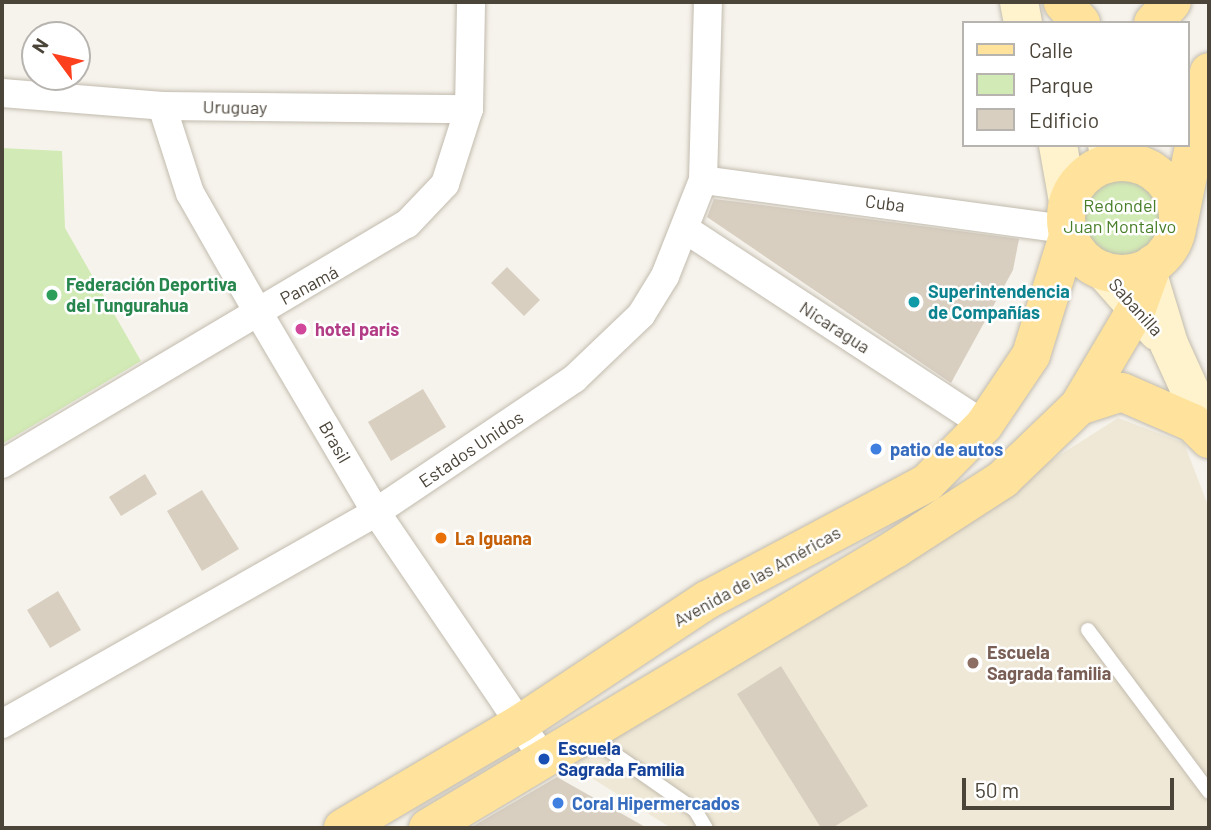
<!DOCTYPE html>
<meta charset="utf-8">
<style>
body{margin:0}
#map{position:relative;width:1211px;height:830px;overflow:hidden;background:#f6f3ec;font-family:Barlow,sans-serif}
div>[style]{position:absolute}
.education>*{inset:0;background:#efe8d6}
.green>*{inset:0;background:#d2eab5}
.round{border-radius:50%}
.building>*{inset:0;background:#d8cfc1}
.roads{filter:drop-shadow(0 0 2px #c2bbae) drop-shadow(0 0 2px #c2bbae)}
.lane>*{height:14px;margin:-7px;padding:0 7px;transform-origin:7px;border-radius:7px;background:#fff}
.street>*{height:28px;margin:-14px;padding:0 14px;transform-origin:14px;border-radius:14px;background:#fff}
.secondary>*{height:38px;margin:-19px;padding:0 19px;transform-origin:19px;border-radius:19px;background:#fff3cd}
.primary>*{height:38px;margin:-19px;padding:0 19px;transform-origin:19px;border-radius:19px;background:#ffe39c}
.primary>.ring{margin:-19px;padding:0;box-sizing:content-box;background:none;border:38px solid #ffe39c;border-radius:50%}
.dots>*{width:19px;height:19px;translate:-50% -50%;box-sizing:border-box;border:4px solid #fff;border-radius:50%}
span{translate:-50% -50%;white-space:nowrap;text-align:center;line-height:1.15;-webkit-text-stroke:5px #fff;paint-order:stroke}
.street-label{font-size:18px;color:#4b4439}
.park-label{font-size:18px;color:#4a7f2a}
.leisure-label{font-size:18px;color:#27864d;font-weight:700}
.left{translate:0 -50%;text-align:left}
.culture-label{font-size:18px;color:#0d838f;font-weight:700}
.hotel-label{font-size:18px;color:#b23c85;font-weight:700}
.shop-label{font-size:18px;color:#366cbe;font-weight:700}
.food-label{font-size:18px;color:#c56008;font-weight:700}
.education-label{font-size:18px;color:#785e54;font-weight:700}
.transit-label{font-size:18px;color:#164399;font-weight:700}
.frame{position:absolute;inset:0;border:4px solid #4b4439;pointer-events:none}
.legend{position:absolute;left:962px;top:21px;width:228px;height:126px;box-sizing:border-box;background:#fff;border:2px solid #b7b4b0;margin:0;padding:9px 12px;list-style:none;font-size:21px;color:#4b4439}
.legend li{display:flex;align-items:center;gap:14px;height:35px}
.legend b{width:35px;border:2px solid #b7b4b0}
.north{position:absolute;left:21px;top:21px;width:70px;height:70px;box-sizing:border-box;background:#fff;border:2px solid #b7b4b0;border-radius:50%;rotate:303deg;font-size:19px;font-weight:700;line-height:28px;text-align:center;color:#4b4439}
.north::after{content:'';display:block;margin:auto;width:24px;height:32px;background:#fc3f1d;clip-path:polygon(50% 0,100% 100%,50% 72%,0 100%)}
.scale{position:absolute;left:962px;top:778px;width:212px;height:32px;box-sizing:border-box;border:4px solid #4b4439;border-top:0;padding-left:9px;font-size:21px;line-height:24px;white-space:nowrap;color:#4b4439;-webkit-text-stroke:5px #fff;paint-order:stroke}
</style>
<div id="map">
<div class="education">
<div style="clip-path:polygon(1118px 418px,1184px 443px,1209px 508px,1209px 828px,671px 828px,571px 765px)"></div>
</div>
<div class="green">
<div style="clip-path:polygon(2px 148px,62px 151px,65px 228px,141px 361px,2px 444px)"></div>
<div class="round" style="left:1077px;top:173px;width:88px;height:88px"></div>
</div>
<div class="building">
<div style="clip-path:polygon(714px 199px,739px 202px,1019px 239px,1013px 270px,951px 383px,707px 217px)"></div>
<div style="clip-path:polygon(507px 267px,540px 300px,524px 316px,491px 283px)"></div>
<div style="clip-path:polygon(423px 389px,446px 427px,391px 461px,368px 422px)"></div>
<div style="clip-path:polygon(145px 474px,157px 494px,121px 516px,109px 497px)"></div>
<div style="clip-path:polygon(202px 490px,239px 549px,202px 571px,167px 511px)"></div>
<div style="clip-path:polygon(58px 591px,81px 630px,50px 648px,27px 610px)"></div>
<div style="clip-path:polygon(781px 666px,868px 806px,832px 828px,821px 828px,737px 694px)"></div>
<div style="clip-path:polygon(557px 777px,647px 828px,470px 828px)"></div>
</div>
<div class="roads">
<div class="lane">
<div style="left:1088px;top:630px;width:202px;rotate:53.2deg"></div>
<div style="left:587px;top:735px;width:131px;rotate:34.8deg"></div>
<div style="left:695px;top:810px;width:21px;rotate:59deg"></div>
</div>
<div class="street">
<div style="left:2px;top:93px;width:161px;rotate:4.6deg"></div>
<div style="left:162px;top:106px;width:307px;rotate:0.6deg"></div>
<div style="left:162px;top:106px;width:91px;rotate:72.2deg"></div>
<div style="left:190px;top:193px;width:137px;rotate:60.3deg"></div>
<div style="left:258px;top:312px;width:232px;rotate:59.5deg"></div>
<div style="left:376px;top:512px;width:299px;rotate:55.8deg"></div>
<div style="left:703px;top:180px;width:366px;rotate:7.7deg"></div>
<div style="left:685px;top:229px;width:358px;rotate:33.2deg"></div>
<div style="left:2px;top:464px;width:471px;rotate:-30.7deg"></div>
<div style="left:407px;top:224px;width:55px;rotate:-46.5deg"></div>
<div style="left:445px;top:184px;width:79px;rotate:-72.3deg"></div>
<div style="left:469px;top:109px;width:107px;rotate:-88.9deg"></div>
<div style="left:2px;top:724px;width:430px;rotate:-29.5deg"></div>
<div style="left:376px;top:512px;width:239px;rotate:-33.9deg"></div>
<div style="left:574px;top:379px;width:93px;rotate:-43.7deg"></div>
<div style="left:641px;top:315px;width:46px;rotate:-58.4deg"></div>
<div style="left:665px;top:276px;width:103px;rotate:-68.4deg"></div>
<div style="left:703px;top:180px;width:178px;rotate:-88.4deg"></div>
</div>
<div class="secondary">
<div style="left:1019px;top:2px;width:21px;rotate:79deg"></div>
<div style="left:1058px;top:145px;width:57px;rotate:79.9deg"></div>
<div style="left:1107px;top:145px;width:18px;rotate:74deg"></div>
<div style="left:1104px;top:271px;width:81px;rotate:48.5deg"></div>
<div style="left:1149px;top:278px;width:69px;rotate:73.1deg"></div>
<div style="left:1169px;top:344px;width:97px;rotate:65.6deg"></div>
</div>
<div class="primary">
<div style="left:1063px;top:3px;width:27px;rotate:48deg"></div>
<div style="left:1153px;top:23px;width:28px;rotate:-48deg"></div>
<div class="ring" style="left:1066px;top:162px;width:74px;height:74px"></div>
<div style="left:1179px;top:220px;width:151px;rotate:-78.5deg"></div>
<div style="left:1079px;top:406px;width:45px;rotate:-18deg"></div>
<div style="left:1122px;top:392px;width:77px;rotate:23.6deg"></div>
<div style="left:1193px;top:423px;width:23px;rotate:45deg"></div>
<div style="left:343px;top:828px;width:207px;rotate:-30.5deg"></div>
<div style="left:521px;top:723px;width:223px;rotate:-33.5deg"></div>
<div style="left:707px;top:600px;width:249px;rotate:-28deg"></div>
<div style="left:927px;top:483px;width:81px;rotate:-45.5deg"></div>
<div style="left:984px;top:425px;width:84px;rotate:-56.1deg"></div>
<div style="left:1031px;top:355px;width:125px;rotate:-72.7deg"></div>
<div style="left:428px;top:828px;width:544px;rotate:-30.86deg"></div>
<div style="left:895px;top:549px;width:129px;rotate:-32.9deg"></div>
<div style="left:1003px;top:479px;width:105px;rotate:-43.8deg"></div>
<div style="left:1079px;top:406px;width:114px;rotate:-59.4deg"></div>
<div style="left:1137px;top:308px;width:47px;rotate:-70deg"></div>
</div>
</div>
<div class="dots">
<div style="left:52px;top:295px;background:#2e9e5b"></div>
<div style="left:914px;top:302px;background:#0f9aa8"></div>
<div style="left:301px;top:329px;background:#d1479c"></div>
<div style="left:876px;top:449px;background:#3f7fe0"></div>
<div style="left:441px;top:538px;background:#e8710a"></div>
<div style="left:973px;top:663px;background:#8d6e63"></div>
<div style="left:544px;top:759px;background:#1a4fb4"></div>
<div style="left:558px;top:803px;background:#3f7fe0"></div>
</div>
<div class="street-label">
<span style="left:235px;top:107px;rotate:1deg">Uruguay</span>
<span style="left:885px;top:203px;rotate:7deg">Cuba</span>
<span style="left:309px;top:285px;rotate:-28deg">Panamá</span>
<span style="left:1136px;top:307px;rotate:48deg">Sabanilla</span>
<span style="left:835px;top:327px;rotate:33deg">Nicaragua</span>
<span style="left:335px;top:442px;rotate:60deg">Brasil</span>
<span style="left:471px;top:449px;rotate:-34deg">Estados Unidos</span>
<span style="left:757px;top:576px;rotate:-29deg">Avenida de las Américas</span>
</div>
<div class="park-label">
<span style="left:1120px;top:216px">Redondel<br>Juan Montalvo</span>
</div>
<div class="leisure-label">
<span class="left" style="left:66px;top:295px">Federación Deportiva<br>del Tungurahua</span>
</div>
<div class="culture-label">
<span class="left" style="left:928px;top:302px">Superintendencia<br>de Compañías</span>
</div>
<div class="hotel-label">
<span class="left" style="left:315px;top:329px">hotel paris</span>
</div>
<div class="shop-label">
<span class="left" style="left:890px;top:449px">patio de autos</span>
<span class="left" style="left:572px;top:803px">Coral Hipermercados</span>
</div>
<div class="food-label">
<span class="left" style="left:455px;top:538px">La Iguana</span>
</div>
<div class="education-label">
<span class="left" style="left:987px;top:663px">Escuela<br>Sagrada familia</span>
</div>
<div class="transit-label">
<span class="left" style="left:558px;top:759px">Escuela<br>Sagrada Familia</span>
</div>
<div class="frame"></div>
<ul class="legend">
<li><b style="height:9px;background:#ffe39c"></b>Calle</li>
<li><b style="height:19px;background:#d2eab5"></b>Parque</li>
<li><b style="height:19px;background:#d8cfc1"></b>Edificio</li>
</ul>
<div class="north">N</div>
<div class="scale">50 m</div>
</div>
